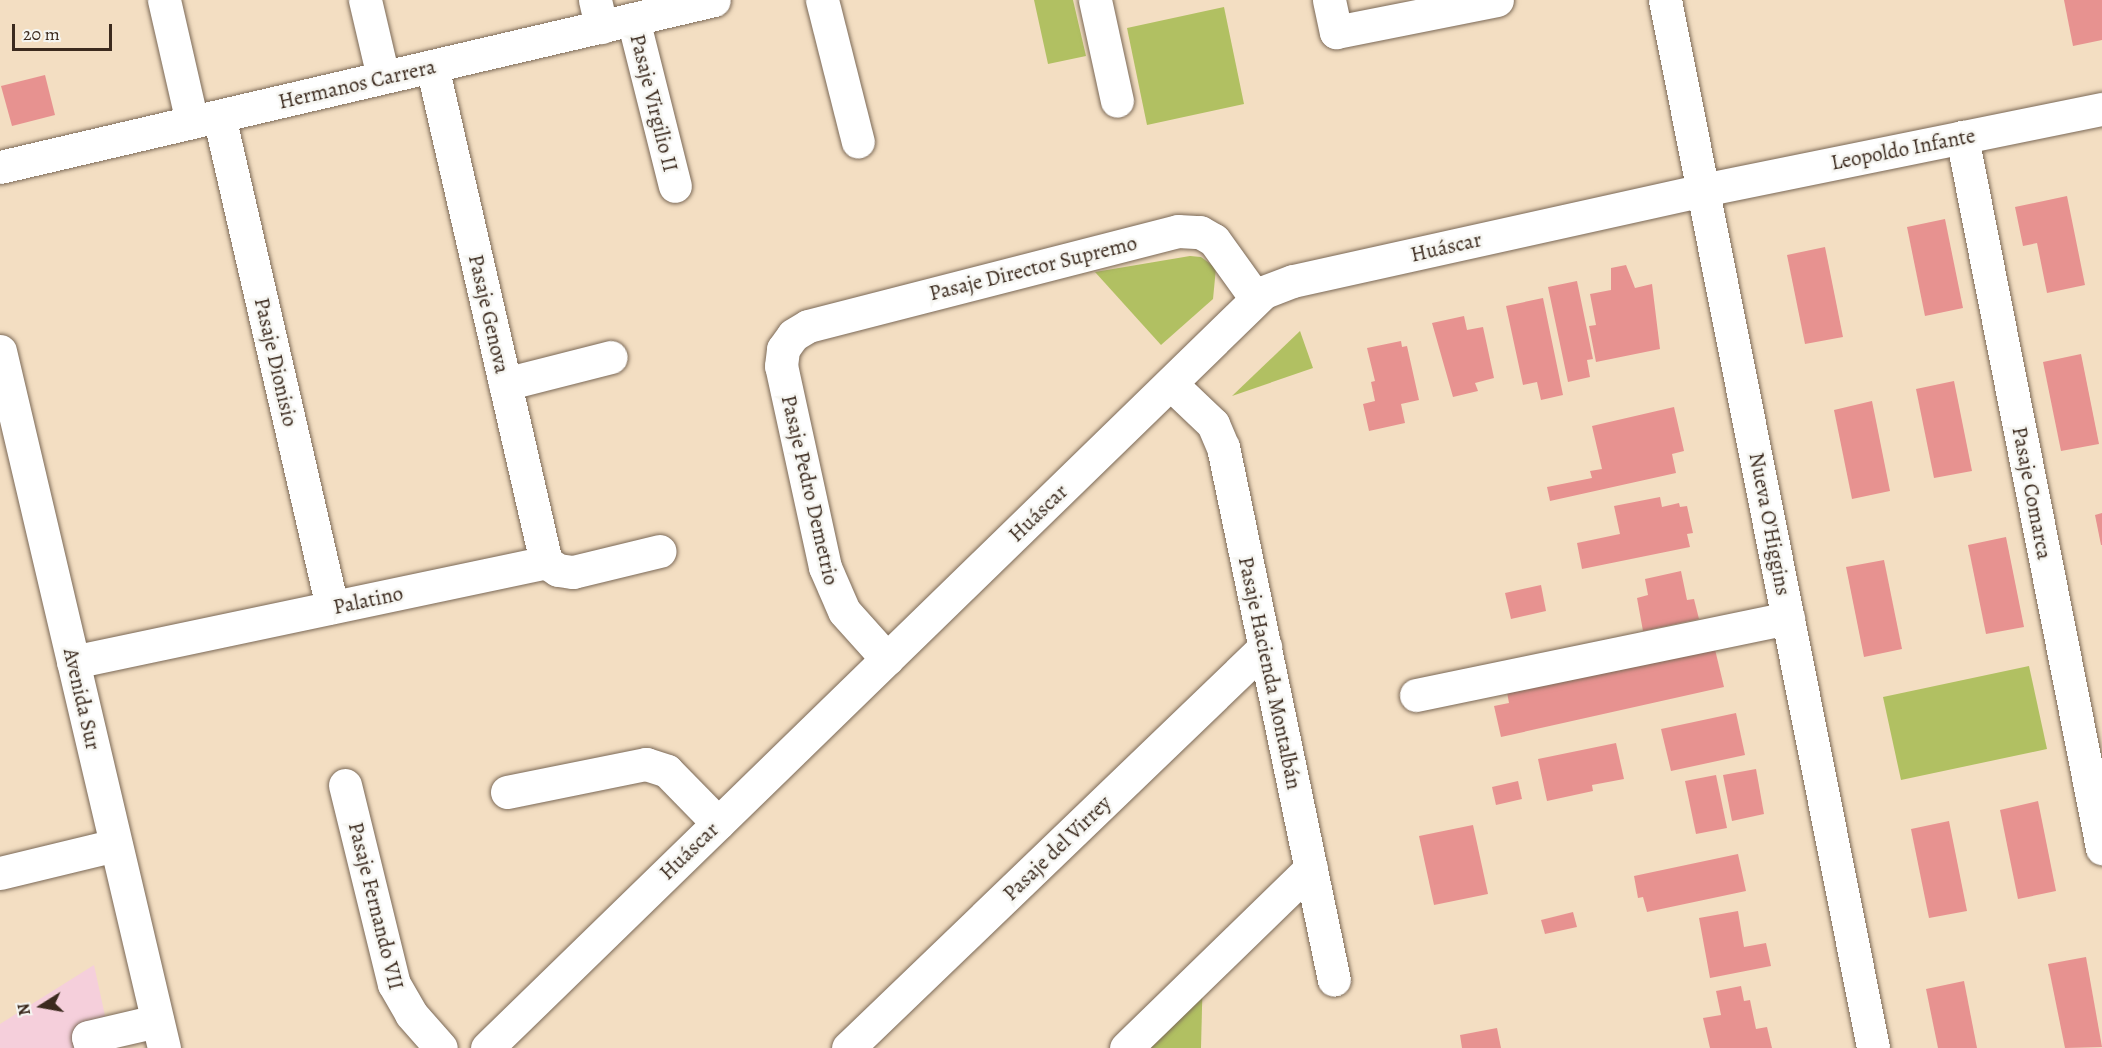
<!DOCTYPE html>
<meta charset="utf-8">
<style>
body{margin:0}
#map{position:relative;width:2102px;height:1048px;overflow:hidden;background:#f3dec2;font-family:Alegreya,serif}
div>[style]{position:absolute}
.built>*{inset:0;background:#f5cfdb}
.green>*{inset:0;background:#b1c062}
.building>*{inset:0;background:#e79290}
.roads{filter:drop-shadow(0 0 2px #7b6957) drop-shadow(0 0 2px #7b6957)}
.minor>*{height:33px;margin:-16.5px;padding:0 16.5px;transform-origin:16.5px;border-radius:16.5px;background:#fff}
.major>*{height:33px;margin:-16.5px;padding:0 16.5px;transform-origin:16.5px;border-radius:16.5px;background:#fff}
span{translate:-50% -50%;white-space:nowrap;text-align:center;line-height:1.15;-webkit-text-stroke:5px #f6f6f2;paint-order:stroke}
.street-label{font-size:21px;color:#3b2a1e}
.north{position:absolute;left:12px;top:976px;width:60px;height:60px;-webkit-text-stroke:4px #f6f6f2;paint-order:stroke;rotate:259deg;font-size:16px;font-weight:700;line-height:24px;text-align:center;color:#3b2a1e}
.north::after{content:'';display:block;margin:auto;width:21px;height:27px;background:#3b2a1e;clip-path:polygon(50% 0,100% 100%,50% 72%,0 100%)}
.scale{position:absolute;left:12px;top:24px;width:100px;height:27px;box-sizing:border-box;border:3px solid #3b2a1e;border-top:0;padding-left:8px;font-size:18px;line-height:21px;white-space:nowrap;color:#3b2a1e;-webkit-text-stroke:4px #f6f6f2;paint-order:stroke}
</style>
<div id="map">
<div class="built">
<div style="clip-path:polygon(94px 965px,112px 1048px,0 1048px,0 1024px)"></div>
</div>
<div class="green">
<div style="clip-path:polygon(1034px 0,1073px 0,1086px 56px,1048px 64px)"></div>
<div style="clip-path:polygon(1224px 7px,1244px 104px,1147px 125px,1127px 28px)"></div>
<div style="clip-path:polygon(1190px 256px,1201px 257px,1216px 268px,1213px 299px,1161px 345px,1095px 272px)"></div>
<div style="clip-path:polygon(1300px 331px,1313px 368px,1232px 396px)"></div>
<div style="clip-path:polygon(2029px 666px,2047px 749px,1901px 780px,1883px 697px)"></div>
<div style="clip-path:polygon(1203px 969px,1201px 1048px,1124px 1048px)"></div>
</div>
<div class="building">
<div style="clip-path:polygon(2064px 0,2102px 0,2102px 40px,2073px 46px)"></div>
<div style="clip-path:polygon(45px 75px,55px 115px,12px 126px,1px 86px)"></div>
<div style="clip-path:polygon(2067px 196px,2085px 285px,2047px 293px,2037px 243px,2023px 246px,2015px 207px)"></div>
<div style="clip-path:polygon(1945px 219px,1963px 308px,1925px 316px,1907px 227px)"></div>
<div style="clip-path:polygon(1825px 247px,1843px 337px,1805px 344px,1787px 255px)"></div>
<div style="clip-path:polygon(1626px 265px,1635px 288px,1652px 284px,1660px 349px,1596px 362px,1589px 326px,1596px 325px,1590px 294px,1611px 290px,1611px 268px)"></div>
<div style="clip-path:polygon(1577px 281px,1593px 359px,1587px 360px,1590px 377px,1568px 382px,1548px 287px)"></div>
<div style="clip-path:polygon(1543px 298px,1563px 395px,1541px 400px,1537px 382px,1523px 385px,1506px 306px)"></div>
<div style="clip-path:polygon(1464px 316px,1467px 330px,1483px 327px,1494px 378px,1475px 383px,1478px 391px,1453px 397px,1432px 323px)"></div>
<div style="clip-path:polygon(1401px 341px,1402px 347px,1407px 346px,1419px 400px,1401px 404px,1405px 423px,1369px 431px,1363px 404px,1375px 401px,1371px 382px,1375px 381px,1367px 348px)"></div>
<div style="clip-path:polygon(2081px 354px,2099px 444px,2061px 451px,2043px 362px)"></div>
<div style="clip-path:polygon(1954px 381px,1972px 471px,1934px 478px,1916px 389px)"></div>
<div style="clip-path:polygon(1872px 401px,1890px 491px,1852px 499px,1834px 410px)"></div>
<div style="clip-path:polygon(1674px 407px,1684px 451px,1672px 454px,1676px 473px,1550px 501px,1547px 487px,1592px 478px,1590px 471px,1602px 469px,1592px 426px)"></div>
<div style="clip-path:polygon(1660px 497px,1662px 507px,1679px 503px,1680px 507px,1687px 506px,1693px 533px,1687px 534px,1690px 547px,1582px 569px,1577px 543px,1620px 534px,1614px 506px)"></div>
<div style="clip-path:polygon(2102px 513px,2102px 545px,2101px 545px,2095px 515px)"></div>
<div style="clip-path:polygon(2006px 537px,2024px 627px,1986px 634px,1968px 545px)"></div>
<div style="clip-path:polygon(1884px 560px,1902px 649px,1864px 657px,1846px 567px)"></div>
<div style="clip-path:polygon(1681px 571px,1687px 600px,1694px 599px,1699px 619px,1643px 631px,1637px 598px,1648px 595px,1645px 579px)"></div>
<div style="clip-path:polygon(1541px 585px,1546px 611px,1511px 619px,1505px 593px)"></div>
<div style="clip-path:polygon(1713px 641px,1724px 687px,1501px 737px,1494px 706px,1509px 703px,1506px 687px)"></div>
<div style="clip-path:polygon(1736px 713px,1745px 755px,1671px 771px,1661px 729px)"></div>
<div style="clip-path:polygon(1616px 743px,1624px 779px,1592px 785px,1593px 791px,1547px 801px,1538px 759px)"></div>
<div style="clip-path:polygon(1756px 769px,1764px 814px,1732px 821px,1723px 775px)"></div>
<div style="clip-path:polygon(1716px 775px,1727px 828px,1696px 834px,1685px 781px)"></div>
<div style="clip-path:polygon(1518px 781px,1522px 799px,1496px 805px,1492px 787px)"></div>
<div style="clip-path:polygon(2038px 801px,2056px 891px,2018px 899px,2000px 810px)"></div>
<div style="clip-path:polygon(1949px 821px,1967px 911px,1929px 918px,1911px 829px)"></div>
<div style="clip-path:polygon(1473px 825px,1488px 894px,1434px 905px,1419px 836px)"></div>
<div style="clip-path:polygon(1738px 854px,1746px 891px,1647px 912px,1643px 897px,1638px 898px,1634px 876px)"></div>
<div style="clip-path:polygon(1738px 911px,1744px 947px,1766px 943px,1771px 966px,1710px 978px,1699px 918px)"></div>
<div style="clip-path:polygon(1573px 912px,1577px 927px,1545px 934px,1541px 920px)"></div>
<div style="clip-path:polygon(2086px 957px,2102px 1047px,2065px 1048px,2048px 964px)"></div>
<div style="clip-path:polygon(1964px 981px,1977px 1048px,1938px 1048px,1926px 989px)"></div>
<div style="clip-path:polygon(1741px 986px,1744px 1001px,1750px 1000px,1756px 1029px,1767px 1027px,1772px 1048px,1710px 1048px,1703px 1018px,1721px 1015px,1716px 991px)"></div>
<div style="clip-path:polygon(1497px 1028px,1501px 1048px,1462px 1048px,1460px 1035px)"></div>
</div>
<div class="roads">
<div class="minor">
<div style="left:164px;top:0;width:125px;rotate:77.1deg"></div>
<div style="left:365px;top:0;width:79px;rotate:76.8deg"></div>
<div style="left:595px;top:0;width:28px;rotate:77deg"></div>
<div style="left:822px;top:0;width:146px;rotate:75.8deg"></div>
<div style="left:1095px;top:0;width:103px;rotate:77.7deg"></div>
<div style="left:1329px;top:0;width:33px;rotate:78deg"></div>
<div style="left:1336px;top:32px;width:164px;rotate:-11.2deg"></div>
<div style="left:633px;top:19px;width:172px;rotate:75.9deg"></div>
<div style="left:432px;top:66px;width:509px;rotate:77.06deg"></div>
<div style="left:219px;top:116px;width:504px;rotate:77.04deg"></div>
<div style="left:1962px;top:137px;width:725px;rotate:78.86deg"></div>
<div style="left:0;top:167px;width:733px;rotate:-13.16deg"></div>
<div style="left:0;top:351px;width:716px;rotate:76.76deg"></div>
<div style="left:505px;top:384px;width:109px;rotate:-14.3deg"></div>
<div style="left:1171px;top:384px;width:58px;rotate:43.6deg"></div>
<div style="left:1213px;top:424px;width:25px;rotate:67deg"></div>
<div style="left:1223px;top:447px;width:544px;rotate:78.24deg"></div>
<div style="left:887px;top:659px;width:64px;rotate:-131.9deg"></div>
<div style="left:844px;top:611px;width:48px;rotate:-113.4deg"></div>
<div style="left:825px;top:567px;width:206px;rotate:-102.3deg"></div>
<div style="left:781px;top:366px;width:17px;rotate:-83deg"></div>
<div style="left:783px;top:349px;width:17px;rotate:-54deg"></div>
<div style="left:793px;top:335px;width:17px;rotate:-31deg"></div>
<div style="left:808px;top:326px;width:382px;rotate:-14.4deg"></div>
<div style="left:1178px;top:231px;width:22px;rotate:3deg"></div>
<div style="left:1200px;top:232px;width:16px;rotate:30deg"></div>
<div style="left:1214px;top:240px;width:70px;rotate:54.3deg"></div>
<div style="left:73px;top:662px;width:483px;rotate:-11.9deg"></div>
<div style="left:546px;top:562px;width:14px;rotate:34deg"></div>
<div style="left:558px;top:570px;width:15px;rotate:8deg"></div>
<div style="left:573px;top:572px;width:89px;rotate:-13.6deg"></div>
<div style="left:1416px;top:695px;width:380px;rotate:-11.7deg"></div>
<div style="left:345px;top:785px;width:205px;rotate:76.2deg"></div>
<div style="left:394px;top:984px;width:34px;rotate:60deg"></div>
<div style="left:411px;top:1014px;width:45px;rotate:48.6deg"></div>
<div style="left:507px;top:792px;width:142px;rotate:-11.4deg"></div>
<div style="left:646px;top:764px;width:22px;rotate:18deg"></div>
<div style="left:667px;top:771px;width:73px;rotate:45.6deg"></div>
<div style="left:0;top:873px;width:119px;rotate:-13.6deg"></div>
<div style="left:91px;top:1048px;width:11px;rotate:-105deg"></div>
<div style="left:88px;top:1037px;width:71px;rotate:-13.1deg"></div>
<div style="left:487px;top:1048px;width:1084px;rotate:-44.22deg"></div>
<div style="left:1264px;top:292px;width:31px;rotate:-21deg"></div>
<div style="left:1293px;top:281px;width:420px;rotate:-12.5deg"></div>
<div style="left:1703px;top:190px;width:407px;rotate:-11.5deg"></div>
<div style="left:848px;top:1048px;width:579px;rotate:-43.88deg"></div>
<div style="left:1126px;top:1048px;width:258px;rotate:-44.2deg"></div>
</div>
<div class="major">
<div style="left:1665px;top:0;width:1068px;rotate:78.77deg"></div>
</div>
</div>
<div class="street-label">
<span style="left:357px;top:84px;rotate:-13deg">Hermanos Carrera</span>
<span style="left:654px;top:103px;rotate:76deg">Pasaje Virgilio II</span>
<span style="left:1903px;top:149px;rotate:-11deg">Leopoldo Infante</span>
<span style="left:1446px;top:247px;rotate:-13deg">Huáscar</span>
<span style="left:1033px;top:268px;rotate:-14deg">Pasaje Director Supremo</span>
<span style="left:489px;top:314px;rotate:77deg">Pasaje Genova</span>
<span style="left:276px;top:362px;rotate:77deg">Pasaje Dionisio</span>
<span style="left:810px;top:490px;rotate:77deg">Pasaje Pedro Demetrio</span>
<span style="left:2032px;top:493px;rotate:79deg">Pasaje Comarca</span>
<span style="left:1038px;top:513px;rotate:-44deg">Huáscar</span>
<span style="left:1770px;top:524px;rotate:79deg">Nueva O'Higgins</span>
<span style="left:368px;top:600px;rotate:-12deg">Palatino</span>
<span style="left:1270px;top:673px;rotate:78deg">Pasaje Hacienda Montalbán</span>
<span style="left:82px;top:699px;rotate:77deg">Avenida Sur</span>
<span style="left:1057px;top:848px;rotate:-44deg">Pasaje del Virrey</span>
<span style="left:689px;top:851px;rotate:-44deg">Huáscar</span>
<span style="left:376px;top:906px;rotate:76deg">Pasaje Fernando VII</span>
</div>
<div class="north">N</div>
<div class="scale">20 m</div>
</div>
